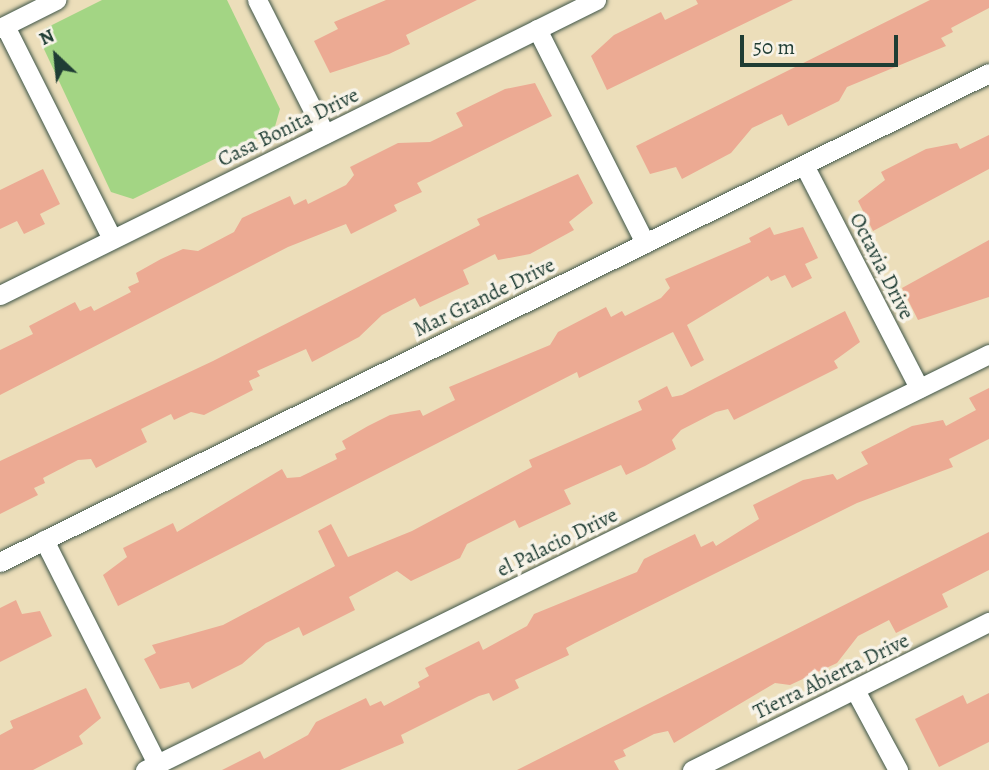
<!DOCTYPE html>
<style>
body{margin:0}
#map{position:relative;width:989px;height:770px;overflow:hidden;background:#ecdeba;font-family:Alegreya,serif}
div>[style]{position:absolute}
.green>*{inset:0;background:#a3d584}
.building>*{inset:0;background:#ecaa93}
.roads{filter:drop-shadow(0 0 2px #3e5548) drop-shadow(0 0 2px #3e5548)}
.minor>*{height:19px;margin:-9.5px;padding:0 9.5px;transform-origin:9.5px;border-radius:9.5px;background:#fff}
span{translate:-50% -50%;white-space:nowrap;text-align:center;line-height:1.15;-webkit-text-stroke:7px #f7f3e8;paint-order:stroke}
.street-label{font-size:21px;color:#1f3d34}
.north{position:absolute;left:21px;top:21px;width:70px;height:70px;-webkit-text-stroke:5px #f7f3e8;paint-order:stroke;rotate:334deg;font-size:19px;font-weight:700;line-height:28px;text-align:center;color:#1f3d34}
.north::after{content:'';display:block;margin:auto;width:24px;height:32px;background:#1f3d34;clip-path:polygon(50% 0,100% 100%,50% 72%,0 100%)}
.scale{position:absolute;left:740px;top:35px;width:158px;height:32px;box-sizing:border-box;border:4px solid #1f3d34;border-top:0;padding-left:9px;font-size:21px;line-height:24px;white-space:nowrap;color:#1f3d34;-webkit-text-stroke:5px #f7f3e8;paint-order:stroke}
</style>
<div id="map">
<div class="green">
<div style="clip-path:polygon(102px 0,227px 0,280px 109px,274px 130px,133px 199px,111px 192px,43px 47px,46px 28px)"></div>
</div>
<div class="building">
<div style="clip-path:polygon(386px 0,477px 0,406px 35px,410px 44px,389px 54px,330px 73px,314px 41px,338px 29px,334px 22px)"></div>
<div style="clip-path:polygon(696px 0,793px 0,607px 90px,591px 56px,614px 35px,661px 12px,665px 20px,698px 4px)"></div>
<div style="clip-path:polygon(930px 0,989px 0,989px 8px,951px 28px,953px 32px,941px 38px,946px 46px,847px 87px,839px 101px,788px 126px,782px 114px,752px 128px,731px 153px,682px 179px,676px 167px,650px 174px,636px 146px)"></div>
<div style="clip-path:polygon(535px 83px,552px 116px,417px 183px,422px 192px,394px 205px,397px 211px,351px 234px,346px 224px,288px 247px,0 395px,0 350px,33px 334px,29px 326px,75px 302px,80px 311px,91px 306px,94px 311px,131px 292px,128px 287px,139px 282px,136px 273px,161px 259px,183px 249px,198px 251px,234px 232px,242px 218px,290px 196px,294px 205px,306px 199px,308px 204px,346px 185px,354px 175px,350px 167px,398px 143px,430px 142px,463px 126px,456px 113px,505px 89px)"></div>
<div style="clip-path:polygon(989px 135px,989px 169px,873px 231px,858px 201px,885px 180px,881px 172px,926px 149px,957px 143px,960px 149px)"></div>
<div style="clip-path:polygon(43px 169px,60px 204px,40px 214px,45px 224px,24px 234px,17px 221px,0 229px,0 190px)"></div>
<div style="clip-path:polygon(578px 174px,593px 203px,569px 222px,574px 230px,530px 254px,498px 260px,495px 254px,463px 270px,469px 284px,420px 307px,415px 298px,382px 315px,359px 337px,312px 362px,306px 349px,257px 371px,260px 376px,249px 381px,253px 390px,204px 415px,191px 412px,174px 420px,171px 414px,141px 429px,147px 442px,96px 468px,91px 459px,78px 460px,43px 478px,45px 483px,34px 488px,38px 495px,0 514px,0 461px,213px 361px,480px 225px,477px 219px)"></div>
<div style="clip-path:polygon(770px 227px,774px 235px,803px 227px,818px 258px,805px 264px,812px 278px,792px 288px,785px 275px,771px 281px,768px 276px,687px 325px,704px 360px,691px 367px,673px 332px,579px 378px,577px 372px,118px 606px,103px 575px,127px 557px,123px 548px,173px 523px,177px 532px,282px 469px,287px 478px,300px 477px,337px 459px,335px 454px,346px 449px,342px 441px,368px 426px,390px 415px,420px 410px,423px 416px,455px 400px,449px 387px,550px 345px,558px 332px,606px 307px,611px 317px,622px 311px,625px 316px,661px 298px,670px 288px,665px 279px,751px 242px,749px 238px)"></div>
<div style="clip-path:polygon(989px 240px,989px 297px,918px 320px,902px 288px)"></div>
<div style="clip-path:polygon(845px 311px,860px 342px,834px 361px,838px 368px,734px 420px,728px 409px,716px 412px,681px 430px,672px 440px,676px 449px,645px 466px,626px 475px,621px 465px,564px 490px,571px 504px,519px 528px,515px 520px,467px 544px,460px 558px,411px 581px,397px 571px,349px 597px,355px 610px,303px 636px,299px 627px,266px 643px,242px 664px,192px 689px,189px 682px,160px 689px,144px 659px,156px 653px,152px 645px,223px 625px,335px 566px,318px 531px,331px 524px,348px 557px,412px 531px,532px 467px,529px 460px,642px 410px,638px 401px,667px 386px,672px 397px,682px 395px)"></div>
<div style="clip-path:polygon(989px 388px,989px 439px,949px 459px,953px 467px,857px 503px,575px 643px,566px 648px,569px 655px,515px 680px,519px 688px,493px 701px,489px 693px,479px 696px,401px 735px,404px 743px,340px 770px,222px 770px,260px 751px,264px 759px,308px 735px,316px 722px,366px 698px,370px 706px,381px 701px,384px 706px,420px 687px,418px 682px,429px 676px,425px 668px,479px 641px,483px 650px,527px 626px,534px 614px,637px 572px,644px 559px,695px 534px,701px 547px,713px 541px,716px 546px,759px 519px,753px 505px,803px 480px,833px 474px,837px 480px,868px 464px,861px 452px,912px 426px,943px 420px,946px 426px,976px 410px,969px 398px)"></div>
<div style="clip-path:polygon(989px 532px,989px 570px,942px 594px,948px 607px,896px 633px,889px 620px,858px 636px,837px 663px,790px 685px,775px 683px,674px 743px,668px 731px,654px 734px,623px 750px,626px 756px,614px 761px,619px 770px,517px 770px)"></div>
<div style="clip-path:polygon(16px 600px,22px 614px,40px 611px,52px 636px,0 662px,0 608px)"></div>
<div style="clip-path:polygon(86px 688px,101px 718px,79px 736px,83px 744px,33px 770px,0 770px,0 735px,13px 728px,10px 721px)"></div>
<div style="clip-path:polygon(989px 693px,989px 742px,939px 767px,915px 719px,963px 695px,967px 704px)"></div>
</div>
<div class="roads">
<div class="minor">
<div style="left:257px;top:0;width:150px;rotate:63.1deg"></div>
<div style="left:5px;top:26px;width:238px;rotate:63.3deg"></div>
<div style="left:0;top:28px;width:63px;rotate:-26.6deg"></div>
<div style="left:537px;top:29px;width:240px;rotate:63.2deg"></div>
<div style="left:804px;top:165px;width:251px;rotate:62.7deg"></div>
<div style="left:0;top:295px;width:665px;rotate:-26.33deg"></div>
<div style="left:44px;top:540px;width:251px;rotate:63.2deg"></div>
<div style="left:0;top:562px;width:1103px;rotate:-26.31deg"></div>
<div style="left:855px;top:690px;width:91px;rotate:61.7deg"></div>
<div style="left:145px;top:770px;width:941px;rotate:-26.24deg"></div>
<div style="left:692px;top:770px;width:332px;rotate:-26.5deg"></div>
</div>
</div>
<div class="street-label">
<span style="left:288px;top:127px;rotate:-26deg">Casa Bonita Drive</span>
<span style="left:882px;top:266px;rotate:63deg">Octavia Drive</span>
<span style="left:484px;top:297px;rotate:-26deg">Mar Grande Drive</span>
<span style="left:557px;top:542px;rotate:-26deg">el Palacio Drive</span>
<span style="left:831px;top:676px;rotate:-26deg">Tierra Abierta Drive</span>
</div>
<div class="north">N</div>
<div class="scale">50 m</div>
</div>
